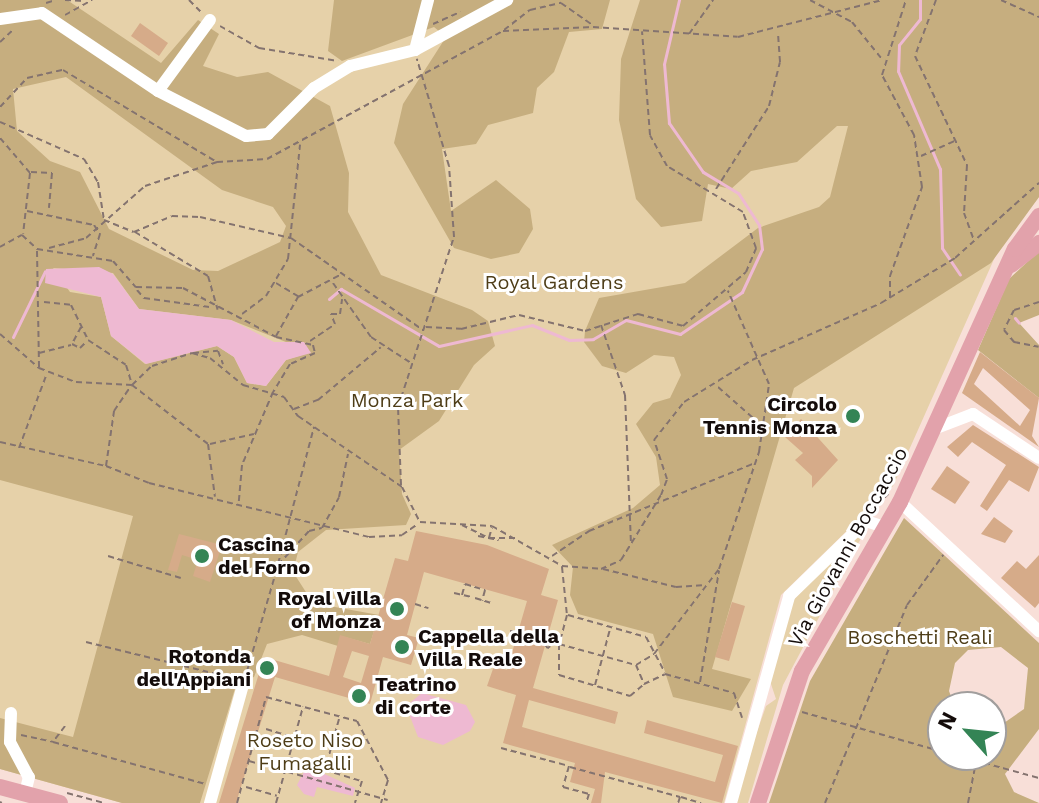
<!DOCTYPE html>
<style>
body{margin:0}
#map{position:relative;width:1039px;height:803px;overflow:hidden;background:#f8dfd8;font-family:"Work Sans",sans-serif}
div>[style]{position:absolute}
.green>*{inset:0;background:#e6d1a9}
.forest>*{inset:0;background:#c6ae7f}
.water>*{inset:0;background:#eeb9d2}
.stream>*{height:3px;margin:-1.5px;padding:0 1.5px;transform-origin:1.5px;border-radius:1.5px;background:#eeb9d2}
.building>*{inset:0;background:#d6ab89}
.path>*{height:2px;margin-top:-1px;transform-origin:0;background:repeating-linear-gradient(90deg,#84736f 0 6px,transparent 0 10px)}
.minor>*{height:12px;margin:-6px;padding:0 6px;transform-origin:6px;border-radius:6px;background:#fff}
.major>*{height:16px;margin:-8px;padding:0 8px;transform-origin:8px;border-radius:8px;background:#e2a2ab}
.dots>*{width:22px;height:22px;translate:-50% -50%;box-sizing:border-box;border:4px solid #fff;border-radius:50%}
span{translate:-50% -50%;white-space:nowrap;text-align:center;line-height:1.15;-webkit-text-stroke:6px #fff;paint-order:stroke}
.park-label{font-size:20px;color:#4e3d17}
.poi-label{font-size:20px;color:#140c0a;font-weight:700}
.right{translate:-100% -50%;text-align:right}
.left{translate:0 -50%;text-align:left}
.street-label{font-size:20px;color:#140c0a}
.north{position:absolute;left:927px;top:691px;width:80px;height:80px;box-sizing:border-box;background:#fff;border:2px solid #a19e9d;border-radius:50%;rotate:297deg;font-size:22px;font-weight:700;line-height:32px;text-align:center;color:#140c0a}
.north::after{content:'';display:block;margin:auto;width:28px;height:36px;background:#348455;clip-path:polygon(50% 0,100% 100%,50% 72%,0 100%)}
</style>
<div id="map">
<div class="green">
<div style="clip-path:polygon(0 0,1039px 0,1039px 197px,999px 248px,893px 486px,781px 595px,724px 803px,122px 803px,0 769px)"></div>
<div style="clip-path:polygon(867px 527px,783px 685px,748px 803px,732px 803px,766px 706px,776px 699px,770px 681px,793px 600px)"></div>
</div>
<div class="forest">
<div style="clip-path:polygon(evenodd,0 0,67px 0,161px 63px,198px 20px,219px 34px,203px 66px,237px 77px,268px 72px,330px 106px,349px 173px,348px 212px,381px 275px,472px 310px,488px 321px,495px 346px,474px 365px,439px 421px,399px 450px,402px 494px,411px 514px,406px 525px,326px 530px,298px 552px,293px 572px,313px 603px,379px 615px,370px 644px,341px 636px,338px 646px,302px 635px,267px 644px,254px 677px,237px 682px,200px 803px,122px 803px,0 769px,0 718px,73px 737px,133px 516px,0 480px,0 0,66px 77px,222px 190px,273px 207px,286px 226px,280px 242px,218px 271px,193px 270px,109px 229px,80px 172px,50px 161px,17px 131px,13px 89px,66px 77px,0 0,53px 268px,113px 273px,139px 309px,231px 320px,311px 352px,286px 360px,266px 386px,247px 383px,234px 357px,217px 346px,145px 364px,111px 336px,101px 297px,70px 292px,53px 268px)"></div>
<div style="clip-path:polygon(334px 0,610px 0,602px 29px,569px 32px,554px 72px,537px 88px,533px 113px,488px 125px,476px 144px,442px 149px,451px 211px,496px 180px,530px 209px,533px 229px,519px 253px,491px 259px,454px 248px,394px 143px,403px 104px,446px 37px,434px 27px,342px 61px,328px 51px)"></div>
<div style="clip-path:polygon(640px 0,1039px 0,1039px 197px,991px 263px,794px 388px,712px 669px,751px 679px,732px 711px,673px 697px,653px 634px,578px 614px,570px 595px,573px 567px,552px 545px,633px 508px,660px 485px,656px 457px,636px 424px,653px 403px,670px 398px,681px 375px,674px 357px,654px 355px,626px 373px,602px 366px,584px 342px,585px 331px,599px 298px,685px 283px,758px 228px,819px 207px,830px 197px,848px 126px,837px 126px,797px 162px,751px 171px,731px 189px,708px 184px,702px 221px,661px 227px,636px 199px,619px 120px,621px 59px)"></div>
<div style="clip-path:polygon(1039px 251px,1039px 315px,1019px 323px,1039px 345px,1039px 398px,978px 350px,1009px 279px)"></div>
<div style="clip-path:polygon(evenodd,904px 518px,1039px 643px,1039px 729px,1005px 774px,1014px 792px,1039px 803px,769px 803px,810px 681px,904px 518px,1001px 647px,1028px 668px,1024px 709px,991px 732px,991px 755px,943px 755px,943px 707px,955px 707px,949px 691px,955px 663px,968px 650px,1001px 647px)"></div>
</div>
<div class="water">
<div style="clip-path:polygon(99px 267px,113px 274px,139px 309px,231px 320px,274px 342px,304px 342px,311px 353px,286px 360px,266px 386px,247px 383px,234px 357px,217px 346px,146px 364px,111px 336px,101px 297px,45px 283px,46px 269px)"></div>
<div style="clip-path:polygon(422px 693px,466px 705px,475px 722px,470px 731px,443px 745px,418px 737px,406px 706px)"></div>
<div style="clip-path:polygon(307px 766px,355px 788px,353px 796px,317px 787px,314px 797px,304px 794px,297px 785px)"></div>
</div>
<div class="stream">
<div style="left:920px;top:0;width:19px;rotate:90deg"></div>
<div style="left:920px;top:19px;width:33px;rotate:129deg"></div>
<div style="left:899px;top:45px;width:26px;rotate:92deg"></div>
<div style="left:898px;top:71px;width:107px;rotate:66.8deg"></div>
<div style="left:940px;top:169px;width:79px;rotate:88.5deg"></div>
<div style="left:942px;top:248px;width:32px;rotate:56deg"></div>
<div style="left:329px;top:299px;width:16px;rotate:-40deg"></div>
<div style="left:341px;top:289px;width:113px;rotate:30.2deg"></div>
<div style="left:439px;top:346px;width:95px;rotate:-12.7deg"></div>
<div style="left:532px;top:325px;width:40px;rotate:22deg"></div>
<div style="left:569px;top:340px;width:24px;rotate:-2deg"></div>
<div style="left:593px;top:339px;width:38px;rotate:-30deg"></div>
<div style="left:626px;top:320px;width:56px;rotate:14.5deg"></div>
<div style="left:680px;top:334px;width:75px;rotate:-34.1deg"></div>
<div style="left:742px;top:292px;width:47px;rotate:-65.1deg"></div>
<div style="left:762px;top:249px;width:24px;rotate:-97deg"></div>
<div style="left:759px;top:225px;width:38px;rotate:-123deg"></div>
<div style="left:738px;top:193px;width:41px;rotate:-149deg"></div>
<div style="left:703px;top:172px;width:60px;rotate:-124.8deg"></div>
<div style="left:669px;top:123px;width:59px;rotate:-94.8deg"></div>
<div style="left:664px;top:64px;width:66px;rotate:-76.8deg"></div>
<div style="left:1015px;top:318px;width:6px;rotate:51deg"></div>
<div style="left:13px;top:337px;width:73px;rotate:-64.1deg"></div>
</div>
<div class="building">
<div style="clip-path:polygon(140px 23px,168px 43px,159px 56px,131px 36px)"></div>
<div style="clip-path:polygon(evenodd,980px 352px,1039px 398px,1032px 436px,1039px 447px,962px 393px,980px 352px,983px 368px,1030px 410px,1020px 426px,974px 384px,983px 368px)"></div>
<div style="clip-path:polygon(801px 419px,838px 460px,812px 488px,812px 476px,795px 460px,803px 453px,785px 437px)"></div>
<div style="clip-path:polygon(973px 425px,1039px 467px,1029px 492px,1009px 480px,987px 511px,980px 506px,1006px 465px,972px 442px,958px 457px,947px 447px)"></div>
<div style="clip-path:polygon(947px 466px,970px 482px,955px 504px,931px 489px)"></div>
<div style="clip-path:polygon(994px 517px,1013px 531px,1005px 543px,981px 534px)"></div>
<div style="clip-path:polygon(evenodd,416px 531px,487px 545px,549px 569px,541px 595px,558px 600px,533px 688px,618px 712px,615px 724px,529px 700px,522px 727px,715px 782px,723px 755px,644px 733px,647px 720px,738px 746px,722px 803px,605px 772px,601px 803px,591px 803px,595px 789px,570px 782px,575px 763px,503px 743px,516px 695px,487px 686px,494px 666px,507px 670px,527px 601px,424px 572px,407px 635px,419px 638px,411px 665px,383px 657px,370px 704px,275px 677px,236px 803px,219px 803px,264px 657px,329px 676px,340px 635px,370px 644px,395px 558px,408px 561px,416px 531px,352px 651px,369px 656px,361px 683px,343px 677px,352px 651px)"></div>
<div style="clip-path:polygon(179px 534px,222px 545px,210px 582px,193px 576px,198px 560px,182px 555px,177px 572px,168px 570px)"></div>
<div style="clip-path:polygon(1039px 555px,1039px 603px,1035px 608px,1001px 578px,1017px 561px,1026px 569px)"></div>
<div style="clip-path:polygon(732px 602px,745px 606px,729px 661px,715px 657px)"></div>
</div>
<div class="path">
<div style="left:65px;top:0;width:19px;rotate:3deg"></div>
<div style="left:189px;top:0;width:18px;rotate:45deg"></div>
<div style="left:810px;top:0;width:47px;rotate:27.6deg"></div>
<div style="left:852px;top:22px;width:48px;rotate:51deg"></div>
<div style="left:936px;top:0;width:60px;rotate:110.6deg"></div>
<div style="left:915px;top:56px;width:121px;rotate:64.5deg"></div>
<div style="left:967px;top:165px;width:48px;rotate:93.6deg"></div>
<div style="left:964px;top:213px;width:30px;rotate:70deg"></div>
<div style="left:1001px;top:0;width:42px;rotate:24.1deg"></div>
<div style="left:46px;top:3px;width:10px;rotate:-17deg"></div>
<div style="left:65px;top:15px;width:31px;rotate:-29deg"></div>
<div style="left:433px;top:24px;width:30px;rotate:-24deg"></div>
<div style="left:220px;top:26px;width:45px;rotate:29.4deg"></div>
<div style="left:259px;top:48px;width:80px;rotate:9.3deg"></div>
<div style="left:504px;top:30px;width:33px;rotate:-38deg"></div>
<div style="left:530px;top:10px;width:32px;rotate:-13deg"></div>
<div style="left:561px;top:3px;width:38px;rotate:35deg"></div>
<div style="left:689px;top:34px;width:42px;rotate:-54.8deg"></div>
<div style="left:0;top:42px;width:19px;rotate:-43deg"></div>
<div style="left:0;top:107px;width:40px;rotate:-47deg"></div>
<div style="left:27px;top:78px;width:37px;rotate:-13deg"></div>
<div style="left:63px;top:70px;width:177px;rotate:30.9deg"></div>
<div style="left:0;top:122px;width:92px;rotate:23.8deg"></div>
<div style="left:84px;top:159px;width:27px;rotate:59deg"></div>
<div style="left:98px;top:182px;width:37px;rotate:81deg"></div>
<div style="left:0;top:138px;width:46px;rotate:49.4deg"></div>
<div style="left:30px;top:173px;width:61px;rotate:96.5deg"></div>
<div style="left:921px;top:156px;width:37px;rotate:-24deg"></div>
<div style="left:31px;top:172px;width:21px;rotate:3deg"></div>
<div style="left:52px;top:173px;width:35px;rotate:95deg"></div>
<div style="left:716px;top:189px;width:98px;rotate:-57.4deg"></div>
<div style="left:769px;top:106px;width:45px;rotate:-76deg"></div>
<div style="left:780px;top:62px;width:29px;rotate:-94deg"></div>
<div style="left:27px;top:211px;width:68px;rotate:11.8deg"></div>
<div style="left:94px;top:225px;width:11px;rotate:56deg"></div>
<div style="left:100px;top:234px;width:23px;rotate:108deg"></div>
<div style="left:104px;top:220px;width:32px;rotate:22deg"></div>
<div style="left:134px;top:232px;width:41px;rotate:-22.8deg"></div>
<div style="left:172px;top:216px;width:28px;rotate:2deg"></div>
<div style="left:200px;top:217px;width:93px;rotate:13deg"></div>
<div style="left:291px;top:238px;width:161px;rotate:34.9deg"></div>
<div style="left:135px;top:232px;width:85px;rotate:31.1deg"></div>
<div style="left:208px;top:276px;width:35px;rotate:74deg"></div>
<div style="left:0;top:247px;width:25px;rotate:-29deg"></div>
<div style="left:22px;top:235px;width:21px;rotate:43deg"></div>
<div style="left:37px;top:249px;width:77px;rotate:9deg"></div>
<div style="left:113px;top:261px;width:35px;rotate:49deg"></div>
<div style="left:136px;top:287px;width:47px;rotate:1.2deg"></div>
<div style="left:183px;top:288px;width:105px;rotate:27.8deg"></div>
<div style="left:276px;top:337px;width:38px;rotate:12deg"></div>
<div style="left:313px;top:345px;width:8px;rotate:76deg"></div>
<div style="left:315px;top:353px;width:27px;rotate:156deg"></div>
<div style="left:290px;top:364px;width:33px;rotate:121deg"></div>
<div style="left:273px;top:392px;width:79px;rotate:113deg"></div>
<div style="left:242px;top:465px;width:37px;rotate:95deg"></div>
<div style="left:49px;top:248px;width:38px;rotate:-15deg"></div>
<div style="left:86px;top:238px;width:79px;rotate:-41.4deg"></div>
<div style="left:145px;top:186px;width:76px;rotate:-18.4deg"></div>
<div style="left:217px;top:162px;width:50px;rotate:-3.4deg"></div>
<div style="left:267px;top:159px;width:268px;rotate:-28.5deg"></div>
<div style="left:503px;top:31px;width:90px;rotate:-2.5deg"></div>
<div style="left:593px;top:27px;width:145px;rotate:3.9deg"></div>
<div style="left:738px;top:37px;width:149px;rotate:-14.4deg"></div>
<div style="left:37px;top:251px;width:117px;rotate:89deg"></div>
<div style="left:276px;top:283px;width:26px;rotate:31deg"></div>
<div style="left:333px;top:283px;width:66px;rotate:54.9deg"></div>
<div style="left:371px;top:337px;width:48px;rotate:33deg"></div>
<div style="left:137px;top:290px;width:11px;rotate:49deg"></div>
<div style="left:144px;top:298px;width:66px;rotate:7.9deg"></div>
<div style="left:890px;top:297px;width:21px;rotate:-90deg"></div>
<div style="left:890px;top:276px;width:95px;rotate:-70.2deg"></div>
<div style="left:922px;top:187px;width:53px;rotate:-98.7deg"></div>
<div style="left:914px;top:135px;width:68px;rotate:-118.1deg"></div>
<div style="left:882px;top:75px;width:79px;rotate:-72.3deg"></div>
<div style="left:44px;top:302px;width:27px;rotate:6deg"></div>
<div style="left:71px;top:305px;width:39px;rotate:64deg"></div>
<div style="left:88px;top:340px;width:45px;rotate:33.3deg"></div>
<div style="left:126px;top:365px;width:21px;rotate:73deg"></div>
<div style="left:132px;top:385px;width:96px;rotate:37.8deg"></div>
<div style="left:208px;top:444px;width:53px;rotate:82.5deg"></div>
<div style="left:1039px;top:302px;width:26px;rotate:162deg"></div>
<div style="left:1014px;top:310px;width:22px;rotate:117deg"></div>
<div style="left:1004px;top:330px;width:16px;rotate:50deg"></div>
<div style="left:1014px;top:342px;width:25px;rotate:11deg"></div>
<div style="left:242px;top:314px;width:30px;rotate:-37deg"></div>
<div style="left:266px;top:296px;width:43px;rotate:-59.3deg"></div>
<div style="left:288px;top:259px;width:115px;rotate:-84deg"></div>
<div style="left:601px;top:325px;width:74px;rotate:71.1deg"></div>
<div style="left:625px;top:395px;width:147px;rotate:87.7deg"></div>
<div style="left:81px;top:327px;width:19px;rotate:118deg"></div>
<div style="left:72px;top:344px;width:9px;rotate:27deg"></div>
<div style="left:80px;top:348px;width:10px;rotate:-45deg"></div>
<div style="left:426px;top:327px;width:35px;rotate:3deg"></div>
<div style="left:461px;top:329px;width:60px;rotate:-13.6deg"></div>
<div style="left:519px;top:315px;width:68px;rotate:13.6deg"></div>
<div style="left:585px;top:331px;width:56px;rotate:-17.8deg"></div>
<div style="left:638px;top:314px;width:47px;rotate:14.9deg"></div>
<div style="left:683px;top:326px;width:83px;rotate:-40.6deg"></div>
<div style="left:746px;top:272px;width:26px;rotate:-67deg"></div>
<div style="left:756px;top:248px;width:38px;rotate:-110deg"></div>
<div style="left:743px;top:212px;width:89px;rotate:-148.8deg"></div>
<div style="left:667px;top:166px;width:35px;rotate:-119deg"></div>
<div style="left:650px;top:135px;width:104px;rotate:-94.4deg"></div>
<div style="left:0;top:334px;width:52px;rotate:41.1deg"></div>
<div style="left:39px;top:368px;width:40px;rotate:21deg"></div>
<div style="left:76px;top:382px;width:56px;rotate:3.1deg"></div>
<div style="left:132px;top:385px;width:28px;rotate:-44deg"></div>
<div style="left:152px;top:366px;width:42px;rotate:-18deg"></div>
<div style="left:192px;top:353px;width:19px;rotate:16deg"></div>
<div style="left:210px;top:358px;width:43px;rotate:39.3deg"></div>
<div style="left:243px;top:385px;width:43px;rotate:16.3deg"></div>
<div style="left:284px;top:397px;width:24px;rotate:54deg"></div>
<div style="left:298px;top:416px;width:126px;rotate:34.3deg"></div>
<div style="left:402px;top:487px;width:39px;rotate:63deg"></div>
<div style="left:420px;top:522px;width:72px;rotate:3.2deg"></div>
<div style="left:492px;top:526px;width:81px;rotate:29.7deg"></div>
<div style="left:562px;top:566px;width:39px;rotate:4deg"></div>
<div style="left:601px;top:569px;width:22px;rotate:-24deg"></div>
<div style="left:621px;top:560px;width:76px;rotate:-58.4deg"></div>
<div style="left:661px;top:495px;width:17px;rotate:-69deg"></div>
<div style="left:667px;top:479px;width:41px;rotate:-108.4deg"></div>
<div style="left:654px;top:440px;width:48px;rotate:-51.7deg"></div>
<div style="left:684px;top:402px;width:80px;rotate:-31.7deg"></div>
<div style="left:752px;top:360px;width:141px;rotate:-23.8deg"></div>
<div style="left:881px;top:303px;width:87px;rotate:-31.3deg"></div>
<div style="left:955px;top:258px;width:113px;rotate:-41.8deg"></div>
<div style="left:276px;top:336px;width:45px;rotate:-60.6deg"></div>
<div style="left:298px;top:297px;width:47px;rotate:-27.6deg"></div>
<div style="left:310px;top:341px;width:30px;rotate:-34deg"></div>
<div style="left:335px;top:324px;width:11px;rotate:-112deg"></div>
<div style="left:331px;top:314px;width:9px"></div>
<div style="left:340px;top:314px;width:15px;rotate:-82deg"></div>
<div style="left:39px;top:353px;width:33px;rotate:-14deg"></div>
<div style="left:193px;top:353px;width:25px;rotate:-5deg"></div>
<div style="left:218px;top:351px;width:14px;rotate:69deg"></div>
<div style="left:718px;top:387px;width:57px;rotate:41.5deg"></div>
<div style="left:294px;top:409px;width:26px;rotate:-21deg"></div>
<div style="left:318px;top:400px;width:82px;rotate:-40.1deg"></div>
<div style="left:0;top:442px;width:109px;rotate:12.8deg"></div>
<div style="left:106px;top:466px;width:56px;rotate:-81.7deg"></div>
<div style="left:114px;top:411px;width:30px;rotate:-56deg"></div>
<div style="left:210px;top:444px;width:45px;rotate:-12.8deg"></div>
<div style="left:19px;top:448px;width:80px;rotate:-69.5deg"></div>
<div style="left:106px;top:466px;width:46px;rotate:21.6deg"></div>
<div style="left:149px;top:483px;width:227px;rotate:13.8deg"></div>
<div style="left:369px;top:537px;width:33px;rotate:-3deg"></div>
<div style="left:402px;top:535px;width:19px;rotate:-35deg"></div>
<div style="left:401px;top:485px;width:78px;rotate:-92.2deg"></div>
<div style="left:398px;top:407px;width:179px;rotate:-71.8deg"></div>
<div style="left:454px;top:237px;width:71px;rotate:-94deg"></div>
<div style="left:449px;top:166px;width:112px;rotate:-106.7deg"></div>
<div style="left:870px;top:511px;width:25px;rotate:-43deg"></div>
<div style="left:462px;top:525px;width:30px;rotate:26deg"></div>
<div style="left:489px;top:538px;width:11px;rotate:-75deg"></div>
<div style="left:478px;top:536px;width:21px;rotate:11deg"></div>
<div style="left:489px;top:538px;width:26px"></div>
<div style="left:108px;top:556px;width:76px;rotate:16.8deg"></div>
<div style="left:552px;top:556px;width:45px;rotate:-34deg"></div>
<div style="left:589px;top:531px;width:179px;rotate:-22.3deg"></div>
<div style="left:278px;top:564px;width:142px;rotate:-75.3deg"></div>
<div style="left:562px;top:567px;width:48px;rotate:84.1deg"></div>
<div style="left:567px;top:615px;width:30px;rotate:105deg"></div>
<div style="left:559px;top:644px;width:80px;rotate:15.3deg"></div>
<div style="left:636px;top:665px;width:21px;rotate:67deg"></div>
<div style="left:644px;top:684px;width:23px;rotate:-25deg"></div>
<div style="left:665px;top:674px;width:72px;rotate:15.4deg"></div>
<div style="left:734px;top:693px;width:26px;rotate:72deg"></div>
<div style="left:603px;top:569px;width:75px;rotate:13.9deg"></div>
<div style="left:676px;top:587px;width:26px;rotate:-4deg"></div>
<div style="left:454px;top:593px;width:17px;rotate:13deg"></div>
<div style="left:462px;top:595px;width:11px;rotate:-75deg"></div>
<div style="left:465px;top:584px;width:21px;rotate:17deg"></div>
<div style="left:485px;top:590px;width:11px;rotate:105deg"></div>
<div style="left:475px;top:598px;width:17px;rotate:17deg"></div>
<div style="left:415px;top:604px;width:14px;rotate:17deg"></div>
<div style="left:568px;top:615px;width:81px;rotate:15.8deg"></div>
<div style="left:646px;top:637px;width:40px;rotate:62deg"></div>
<div style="left:510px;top:631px;width:8px;rotate:7deg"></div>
<div style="left:549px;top:635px;width:3px;rotate:18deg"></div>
<div style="left:552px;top:636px;width:12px;rotate:104deg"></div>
<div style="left:549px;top:648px;width:3px;rotate:-162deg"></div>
<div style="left:546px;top:647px;width:12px;rotate:-76deg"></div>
<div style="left:86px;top:642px;width:151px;rotate:13.8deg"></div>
<div style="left:551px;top:642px;width:8px;rotate:14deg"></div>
<div style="left:559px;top:644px;width:31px;rotate:90deg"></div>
<div style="left:559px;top:675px;width:74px;rotate:16.5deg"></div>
<div style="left:630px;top:696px;width:17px;rotate:-40deg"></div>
<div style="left:636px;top:665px;width:21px;rotate:-31deg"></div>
<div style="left:654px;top:654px;width:107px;rotate:-52.6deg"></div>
<div style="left:719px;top:569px;width:124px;rotate:-71.1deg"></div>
<div style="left:759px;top:452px;width:69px;rotate:-81.6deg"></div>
<div style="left:769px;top:384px;width:102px;rotate:-113.8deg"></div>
<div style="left:247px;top:671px;width:110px;rotate:-73.7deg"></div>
<div style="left:278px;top:565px;width:46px;rotate:-47.6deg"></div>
<div style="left:309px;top:531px;width:13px;rotate:-13deg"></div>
<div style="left:322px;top:528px;width:35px;rotate:-61deg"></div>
<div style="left:339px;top:497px;width:44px;rotate:-78.2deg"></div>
<div style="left:700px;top:682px;width:113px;rotate:-80.3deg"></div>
<div style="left:595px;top:685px;width:58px;rotate:-75deg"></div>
<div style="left:802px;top:712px;width:147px;rotate:15.8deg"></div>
<div style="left:339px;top:719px;width:53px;rotate:105.4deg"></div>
<div style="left:325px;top:770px;width:39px;rotate:17deg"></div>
<div style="left:362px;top:781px;width:23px;rotate:108deg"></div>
<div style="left:65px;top:726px;width:20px;rotate:127deg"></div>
<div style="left:53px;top:742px;width:159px;rotate:15.4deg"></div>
<div style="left:266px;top:729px;width:28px;rotate:17deg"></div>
<div style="left:21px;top:735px;width:33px;rotate:12deg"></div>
<div style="left:501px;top:748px;width:70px;rotate:14.8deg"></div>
<div style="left:569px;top:766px;width:22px;rotate:106deg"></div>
<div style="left:563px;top:787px;width:27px;rotate:15deg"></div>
<div style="left:589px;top:794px;width:9px;rotate:108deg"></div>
<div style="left:955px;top:755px;width:87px;rotate:15.3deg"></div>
<div style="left:290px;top:758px;width:36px;rotate:14deg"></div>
<div style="left:249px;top:761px;width:144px;rotate:15.7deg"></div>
<div style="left:570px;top:767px;width:114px;rotate:15.3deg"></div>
<div style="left:680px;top:797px;width:6px;rotate:108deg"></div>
<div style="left:246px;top:787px;width:32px;rotate:16deg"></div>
<div style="left:67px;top:793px;width:39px;rotate:15deg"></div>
<div style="left:681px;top:797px;width:21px;rotate:17deg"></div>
<div style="left:0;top:802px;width:2px;rotate:27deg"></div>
<div style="left:237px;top:803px;width:110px;rotate:-74.7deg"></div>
<div style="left:266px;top:697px;width:94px;rotate:14.8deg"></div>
<div style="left:357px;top:721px;width:67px;rotate:62.3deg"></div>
<div style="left:388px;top:780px;width:24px;rotate:107deg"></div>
<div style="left:276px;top:803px;width:100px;rotate:-74.3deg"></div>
<div style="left:825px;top:803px;width:214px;rotate:-67.5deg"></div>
<div style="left:907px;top:605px;width:62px;rotate:-54.2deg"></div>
<div style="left:968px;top:803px;width:42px;rotate:-79deg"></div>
</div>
<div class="minor">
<div style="left:0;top:19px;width:42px;rotate:-8.1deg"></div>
<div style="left:42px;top:13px;width:140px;rotate:33.9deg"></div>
<div style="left:158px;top:91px;width:99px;rotate:27.1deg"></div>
<div style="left:246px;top:136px;width:22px;rotate:-5deg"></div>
<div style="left:268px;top:134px;width:65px;rotate:-45deg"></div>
<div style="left:314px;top:88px;width:42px;rotate:-31.4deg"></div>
<div style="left:350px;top:66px;width:67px;rotate:-13.8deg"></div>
<div style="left:415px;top:50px;width:105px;rotate:-28.5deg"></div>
<div style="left:415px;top:50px;width:52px;rotate:-75.4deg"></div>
<div style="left:158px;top:91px;width:88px;rotate:-53.8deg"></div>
<div style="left:934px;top:429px;width:42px;rotate:-21deg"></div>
<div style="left:973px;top:414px;width:79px;rotate:33.7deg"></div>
<div style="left:900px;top:502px;width:190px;rotate:42.9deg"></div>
<div style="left:11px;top:713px;width:29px;rotate:92deg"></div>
<div style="left:10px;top:742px;width:40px;rotate:62deg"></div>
<div style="left:29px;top:777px;width:16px;rotate:104deg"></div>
<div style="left:210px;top:803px;width:127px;rotate:-74.4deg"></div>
<div style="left:731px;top:803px;width:215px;rotate:-74.3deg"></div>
<div style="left:789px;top:596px;width:107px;rotate:-44.2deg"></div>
<div style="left:866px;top:521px;width:20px;rotate:18deg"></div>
</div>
<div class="major">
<div style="left:1011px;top:265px;width:36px;rotate:-38deg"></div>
<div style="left:0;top:787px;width:62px;rotate:14.9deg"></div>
<div style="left:758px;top:803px;width:139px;rotate:-71.6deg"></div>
<div style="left:802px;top:671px;width:195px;rotate:-59.9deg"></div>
<div style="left:900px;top:502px;width:278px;rotate:-65.6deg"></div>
<div style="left:1015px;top:249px;width:41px;rotate:-54deg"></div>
</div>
<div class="dots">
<div style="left:853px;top:416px;background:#348455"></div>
<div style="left:202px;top:556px;background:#348455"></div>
<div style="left:397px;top:609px;background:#348455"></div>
<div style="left:402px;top:647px;background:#348455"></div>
<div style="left:267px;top:668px;background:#348455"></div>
<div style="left:359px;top:696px;background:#348455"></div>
</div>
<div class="park-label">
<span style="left:554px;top:282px">Royal Gardens</span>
<span style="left:407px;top:400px">Monza Park</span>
<span style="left:920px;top:637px">Boschetti Reali</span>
<span style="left:305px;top:752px">Roseto Niso<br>Fumagalli</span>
</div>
<div class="poi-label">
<span class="right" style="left:837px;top:416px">Circolo<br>Tennis Monza</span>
<span class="left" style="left:218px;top:556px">Cascina<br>del Forno</span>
<span class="right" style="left:381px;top:610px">Royal Villa<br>of Monza</span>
<span class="left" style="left:418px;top:648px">Cappella della<br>Villa Reale</span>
<span class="right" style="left:251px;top:668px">Rotonda<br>dell'Appiani</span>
<span class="left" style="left:375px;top:696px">Teatrino<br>di corte</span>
</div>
<div class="street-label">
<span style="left:848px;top:547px;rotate:-61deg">Via Giovanni Boccaccio</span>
</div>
<div class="north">N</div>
</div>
